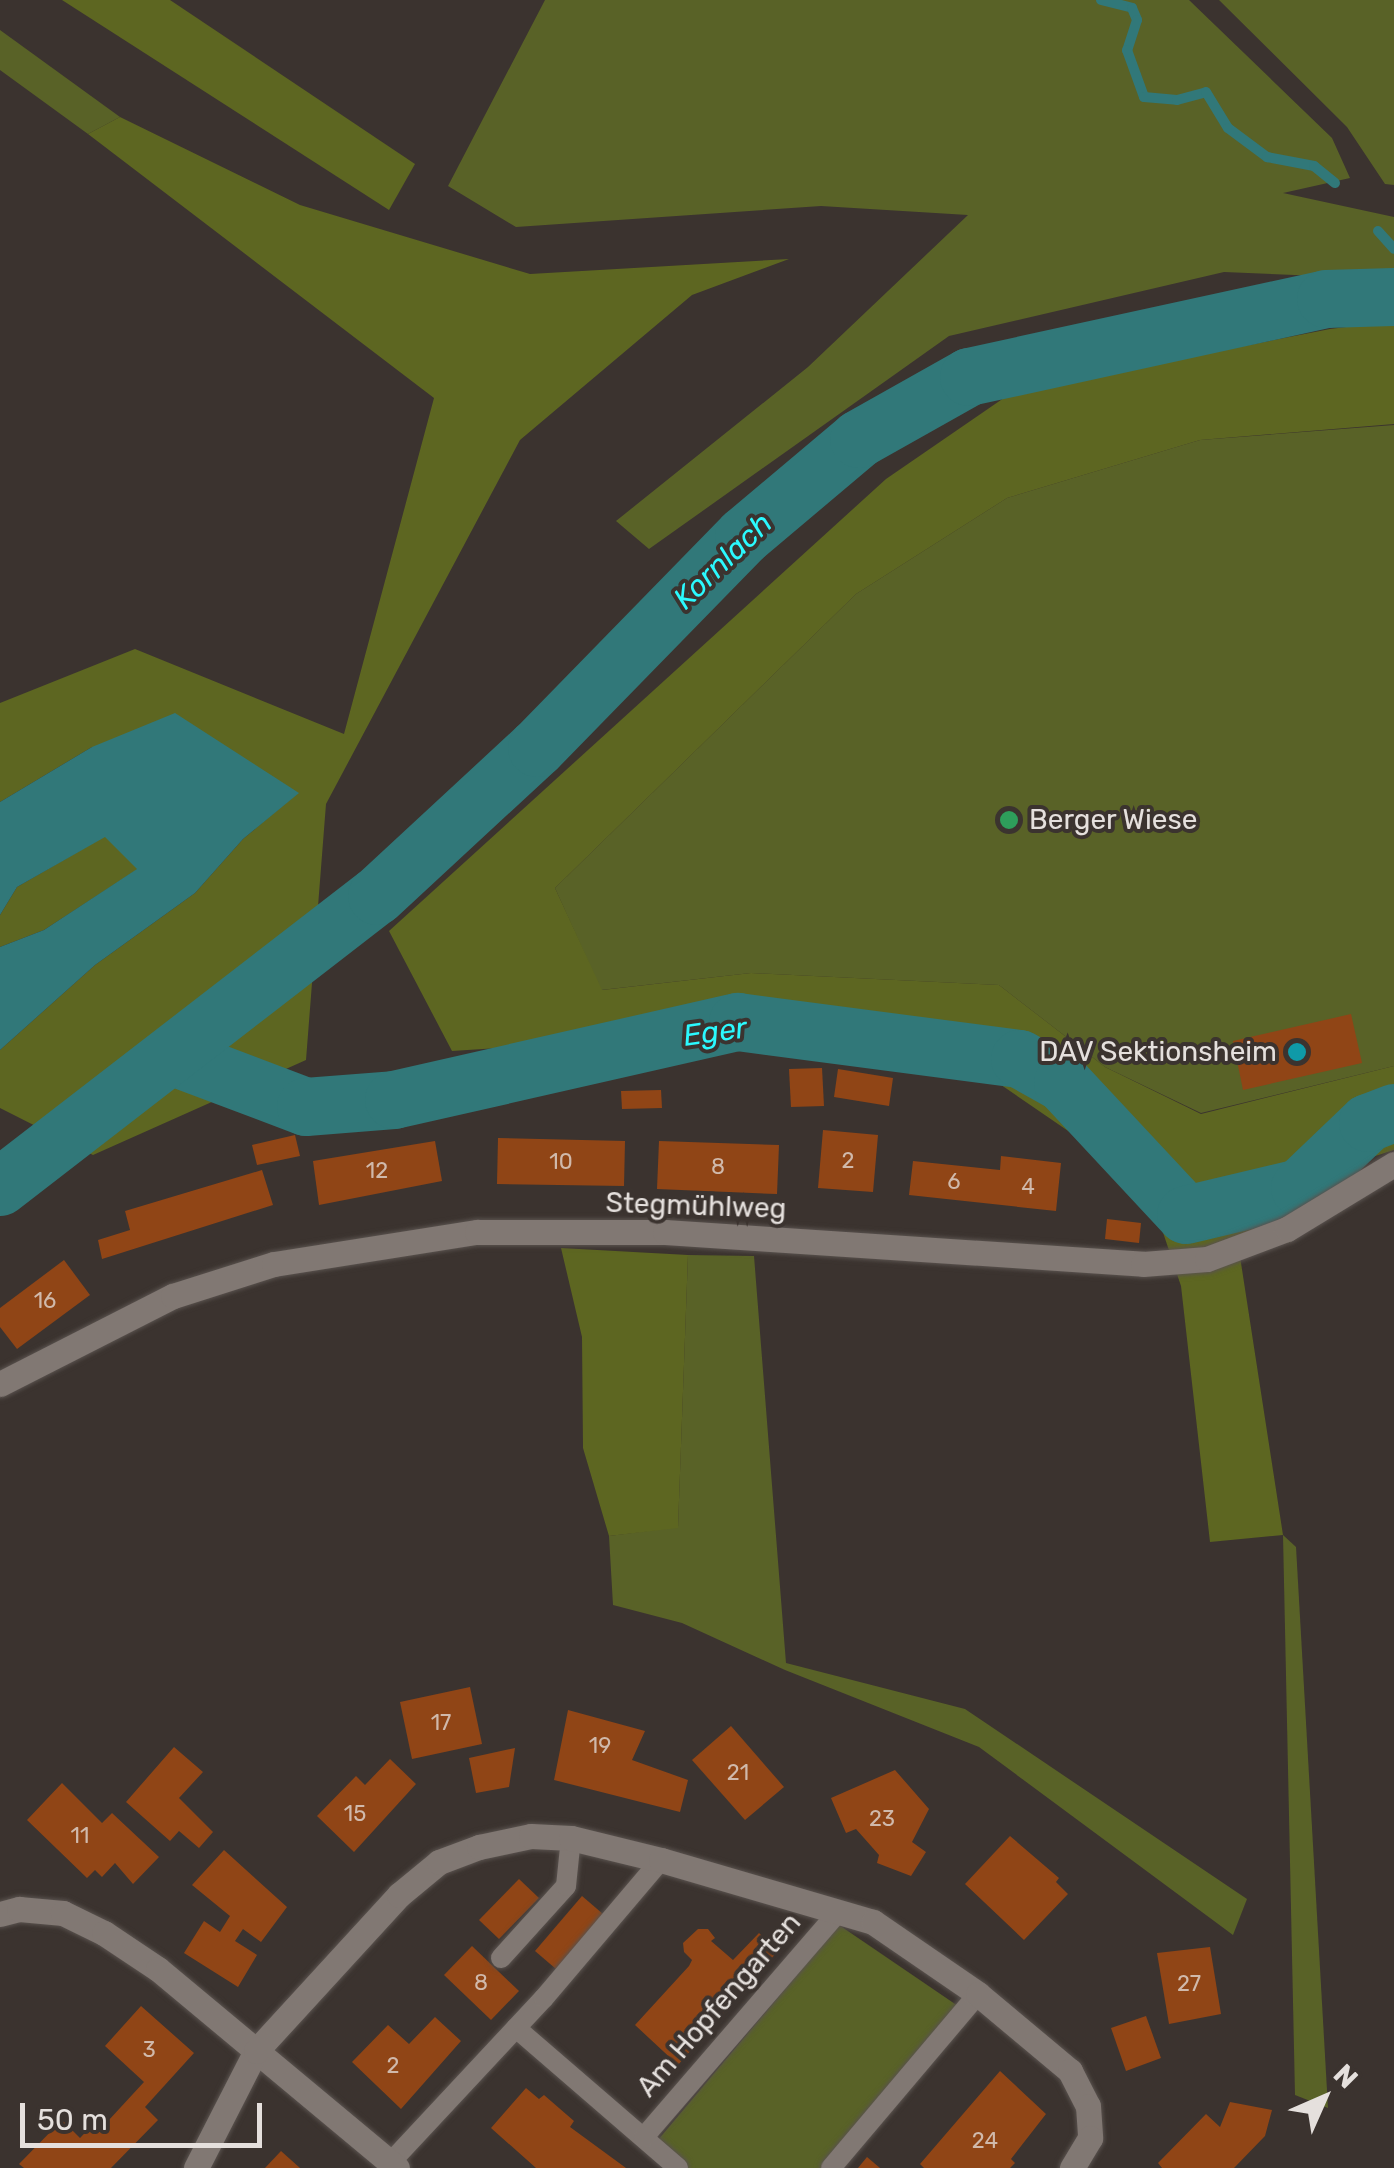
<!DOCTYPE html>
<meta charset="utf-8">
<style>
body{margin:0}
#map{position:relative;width:1394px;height:2168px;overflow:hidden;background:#3b332f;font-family:Rubik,sans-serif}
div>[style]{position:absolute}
.green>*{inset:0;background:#596227}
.forest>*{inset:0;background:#5d6621}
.water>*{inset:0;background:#317879}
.stream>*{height:10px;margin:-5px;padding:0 5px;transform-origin:5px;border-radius:5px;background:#317879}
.river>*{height:58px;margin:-29px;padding:0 29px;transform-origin:29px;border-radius:29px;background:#317879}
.building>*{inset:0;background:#904516}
.roads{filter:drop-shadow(0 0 2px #59524e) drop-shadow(0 0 2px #59524e)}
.service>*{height:20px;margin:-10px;padding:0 10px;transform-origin:10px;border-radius:10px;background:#817873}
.minor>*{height:25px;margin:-12.5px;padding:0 12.5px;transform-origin:12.5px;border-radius:12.5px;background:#817873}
.dots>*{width:28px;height:28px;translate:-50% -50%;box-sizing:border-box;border:5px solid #3b332f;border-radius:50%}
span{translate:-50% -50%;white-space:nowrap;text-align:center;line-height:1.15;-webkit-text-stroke:8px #3b332f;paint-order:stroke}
.number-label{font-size:22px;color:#d0b9ab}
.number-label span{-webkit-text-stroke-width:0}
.poi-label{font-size:28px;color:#e5e0dd}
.left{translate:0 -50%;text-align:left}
.right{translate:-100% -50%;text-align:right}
.street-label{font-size:28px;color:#e5e0dd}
.water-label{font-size:30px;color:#2bf9fe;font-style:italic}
.north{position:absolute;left:1274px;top:2048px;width:100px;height:100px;-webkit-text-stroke:8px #3b332f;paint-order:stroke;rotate:45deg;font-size:28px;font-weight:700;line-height:40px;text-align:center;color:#e5e0dd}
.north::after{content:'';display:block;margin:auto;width:35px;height:45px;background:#e5e0dd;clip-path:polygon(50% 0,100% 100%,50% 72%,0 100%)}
.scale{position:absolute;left:20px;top:2103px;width:242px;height:45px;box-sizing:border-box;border:5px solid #e5e0dd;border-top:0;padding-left:12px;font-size:30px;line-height:35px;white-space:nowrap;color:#e5e0dd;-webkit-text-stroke:8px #3b332f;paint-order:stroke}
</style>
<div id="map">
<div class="green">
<div style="clip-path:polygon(545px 0,1189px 0,1332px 138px,1350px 178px,1283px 193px,1394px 217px,1394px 279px,1224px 272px,949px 336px,649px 549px,616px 521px,808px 367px,968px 215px,821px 206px,516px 227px,448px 186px)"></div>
<div style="clip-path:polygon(1219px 0,1394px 0,1394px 185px,1385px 184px,1347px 127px)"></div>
<div style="clip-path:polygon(0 30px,120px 117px,88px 134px,0 70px)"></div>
<div style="clip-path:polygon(1394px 425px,1394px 1066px,1201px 1113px,1105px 1067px,999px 985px,751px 973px,601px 990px,555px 888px,856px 594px,1007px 498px,1200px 440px)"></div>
<div style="clip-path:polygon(688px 1255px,754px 1256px,786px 1663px,965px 1709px,1247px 1899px,1233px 1935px,979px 1747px,785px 1670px,682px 1623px,613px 1605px,609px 1536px,678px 1527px)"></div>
<div style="clip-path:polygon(1283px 1535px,1296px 1547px,1328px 2108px,1295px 2095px)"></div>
<div style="clip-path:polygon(839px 1925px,958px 2006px,823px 2168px,688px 2168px,657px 2141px)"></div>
</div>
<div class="forest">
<div style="clip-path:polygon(62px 0,170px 0,415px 164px,389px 210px)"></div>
<div style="clip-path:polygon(120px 117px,300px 205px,530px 274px,789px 259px,692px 295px,520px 440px,326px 804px,306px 1060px,93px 1155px,0 1108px,0 1050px,95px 965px,195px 893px,243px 839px,298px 793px,272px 777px,92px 747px,0 802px,0 703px,135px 649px,344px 734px,434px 398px,88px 134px)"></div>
<div style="clip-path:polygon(1394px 321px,1394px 424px,1200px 440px,1007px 498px,856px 594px,555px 888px,602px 990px,751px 973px,999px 985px,1105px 1067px,1201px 1114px,1394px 1066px,1394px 1150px,1363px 1160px,1239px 1250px,1283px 1535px,1210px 1542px,1181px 1286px,1147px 1185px,966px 1061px,738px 1032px,452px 1051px,389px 931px,886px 479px,1014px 391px,1330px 329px)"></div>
<div style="clip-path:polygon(105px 836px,138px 869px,44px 930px,0 947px,0 915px,17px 887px)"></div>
<div style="clip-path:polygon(561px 1248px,688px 1255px,678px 1528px,609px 1536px,583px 1448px,582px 1337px)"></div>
</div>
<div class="water">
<div style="clip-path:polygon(175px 713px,299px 793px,243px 839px,195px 893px,95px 965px,0 1050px,0 947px,44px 930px,137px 869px,105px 837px,17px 887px,0 915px,0 802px,92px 747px)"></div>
</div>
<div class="stream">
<div style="left:1101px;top:0;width:32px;rotate:14deg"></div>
<div style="left:1132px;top:8px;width:13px;rotate:67deg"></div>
<div style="left:1137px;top:20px;width:32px;rotate:108deg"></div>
<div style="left:1127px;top:50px;width:50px;rotate:70.1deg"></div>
<div style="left:1144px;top:97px;width:33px;rotate:5deg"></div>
<div style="left:1177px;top:100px;width:30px;rotate:-15deg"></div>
<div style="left:1206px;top:92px;width:42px;rotate:58.6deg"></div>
<div style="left:1228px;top:128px;width:49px;rotate:36.6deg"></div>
<div style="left:1267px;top:157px;width:48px;rotate:10.8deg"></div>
<div style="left:1314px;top:166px;width:27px;rotate:39deg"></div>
<div style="left:1378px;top:231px;width:24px;rotate:48deg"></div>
</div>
<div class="river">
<div style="left:171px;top:1056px;width:144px;rotate:20.7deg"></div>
<div style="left:306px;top:1107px;width:88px;rotate:-4.5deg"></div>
<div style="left:394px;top:1100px;width:353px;rotate:-12.8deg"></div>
<div style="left:738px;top:1022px;width:284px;rotate:7.5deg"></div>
<div style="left:1020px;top:1059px;width:49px;rotate:29.2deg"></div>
<div style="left:1063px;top:1083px;width:180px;rotate:47deg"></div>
<div style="left:1186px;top:1215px;width:117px;rotate:-13.3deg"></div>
<div style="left:1300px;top:1188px;width:94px;rotate:-43.7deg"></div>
<div style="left:1368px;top:1123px;width:28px;rotate:-21deg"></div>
<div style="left:0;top:1187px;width:476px;rotate:-37.7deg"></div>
<div style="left:377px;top:896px;width:218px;rotate:-42.8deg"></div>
<div style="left:537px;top:748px;width:296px;rotate:-45.7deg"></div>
<div style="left:744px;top:536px;width:150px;rotate:-40.1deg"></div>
<div style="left:859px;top:439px;width:126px;rotate:-29.4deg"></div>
<div style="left:969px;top:377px;width:365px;rotate:-12.3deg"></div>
<div style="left:1326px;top:299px;width:68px;rotate:-1.7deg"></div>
</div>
<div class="building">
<div style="clip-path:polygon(1351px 1014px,1362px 1063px,1243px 1090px,1233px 1041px)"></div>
<div style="clip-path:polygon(822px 1068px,824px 1106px,791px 1107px,789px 1069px)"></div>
<div style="clip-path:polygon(838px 1069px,893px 1078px,889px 1106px,834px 1097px)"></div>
<div style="clip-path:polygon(661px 1090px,662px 1108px,622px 1109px,621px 1091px)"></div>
<div style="clip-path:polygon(823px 1130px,878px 1135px,873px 1192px,818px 1188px)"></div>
<div style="clip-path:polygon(295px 1135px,300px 1156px,257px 1165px,252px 1145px)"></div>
<div style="clip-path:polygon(498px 1138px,625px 1141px,624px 1186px,497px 1184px)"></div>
<div style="clip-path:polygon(435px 1141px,442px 1181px,319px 1205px,313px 1161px)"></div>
<div style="clip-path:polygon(659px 1141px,779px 1145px,777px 1194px,657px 1189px)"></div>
<div style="clip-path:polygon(1001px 1156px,1061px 1163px,1056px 1211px,909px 1195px,913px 1161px,1000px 1170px)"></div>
<div style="clip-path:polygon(262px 1170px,273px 1205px,102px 1259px,98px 1240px,130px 1230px,125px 1211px)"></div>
<div style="clip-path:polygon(1107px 1219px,1141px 1223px,1139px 1243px,1105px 1239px)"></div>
<div style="clip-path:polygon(64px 1260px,90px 1295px,17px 1349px,0 1327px,0 1308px)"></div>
<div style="clip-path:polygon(470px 1687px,482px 1744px,412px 1759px,400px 1702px)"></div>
<div style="clip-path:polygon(568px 1710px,645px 1731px,632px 1760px,688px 1780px,680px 1812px,554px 1780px)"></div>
<div style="clip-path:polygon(731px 1726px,784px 1787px,745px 1820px,692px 1760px)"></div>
<div style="clip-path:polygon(174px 1747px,203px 1772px,179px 1798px,213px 1832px,199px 1848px,179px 1831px,170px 1841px,126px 1802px)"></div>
<div style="clip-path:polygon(515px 1748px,509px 1787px,476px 1793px,469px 1758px)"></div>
<div style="clip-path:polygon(390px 1759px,416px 1784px,354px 1852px,317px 1816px,356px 1776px,365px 1785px)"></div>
<div style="clip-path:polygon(895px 1770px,929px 1809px,912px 1842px,926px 1852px,911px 1876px,877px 1863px,879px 1855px,856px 1829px,846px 1833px,831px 1798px)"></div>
<div style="clip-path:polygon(62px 1783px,102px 1823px,112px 1813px,159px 1857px,133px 1884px,115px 1863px,102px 1877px,95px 1870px,87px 1878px,27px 1820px)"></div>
<div style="clip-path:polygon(1010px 1836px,1059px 1878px,1056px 1882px,1068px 1894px,1024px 1940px,965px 1884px)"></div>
<div style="clip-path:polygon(224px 1850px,287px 1907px,261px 1942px,243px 1929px,235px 1941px,257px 1955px,238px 1987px,184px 1953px,204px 1921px,220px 1932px,230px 1916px,192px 1885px)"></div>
<div style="clip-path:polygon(519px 1879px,539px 1898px,499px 1939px,479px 1920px)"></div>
<div style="clip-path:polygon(582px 1896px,603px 1914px,556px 1969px,535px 1951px)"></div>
<div style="clip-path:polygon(698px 1929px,708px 1929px,715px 1938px,711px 1941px,733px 1960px,759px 1933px,778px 1951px,678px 2065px,635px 2025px,689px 1966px,692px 1960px,684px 1952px,683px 1943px)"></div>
<div style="clip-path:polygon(472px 1946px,519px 1991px,491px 2020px,444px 1975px)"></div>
<div style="clip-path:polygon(1210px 1947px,1221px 2014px,1169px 2024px,1157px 1953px)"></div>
<div style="clip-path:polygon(141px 2006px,194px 2053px,145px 2107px,158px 2120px,111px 2168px,24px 2168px,19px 2164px,62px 2120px,80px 2138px,102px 2115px,108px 2121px,144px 2082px,105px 2046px)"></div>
<div style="clip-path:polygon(1146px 2016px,1161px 2058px,1126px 2071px,1111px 2028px)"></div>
<div style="clip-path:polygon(435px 2017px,461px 2041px,401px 2109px,352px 2062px,388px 2025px,409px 2044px)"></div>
<div style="clip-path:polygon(1000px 2071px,1046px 2114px,1011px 2159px,1015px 2163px,1010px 2168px,924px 2168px,920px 2164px)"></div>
<div style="clip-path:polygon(526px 2088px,539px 2099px,544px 2095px,574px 2121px,570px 2127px,626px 2168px,536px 2168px,491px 2128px)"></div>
<div style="clip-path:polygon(1230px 2102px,1272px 2110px,1265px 2136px,1234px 2168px,1162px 2168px,1158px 2163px,1206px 2114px,1220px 2127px)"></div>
<div style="clip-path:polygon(281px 2151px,300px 2168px,265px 2168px)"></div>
<div style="clip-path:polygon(867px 2157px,880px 2168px,858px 2168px)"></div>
</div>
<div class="roads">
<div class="service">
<div style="left:501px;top:1958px;width:97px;rotate:-47.9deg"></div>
<div style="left:566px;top:1886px;width:48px;rotate:-84.1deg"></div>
<div style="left:516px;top:2028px;width:214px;rotate:40.8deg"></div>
<div style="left:644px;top:2137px;width:298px;rotate:-49.2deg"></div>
<div style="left:390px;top:2163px;width:226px;rotate:-47deg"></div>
<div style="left:544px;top:1998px;width:181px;rotate:-49.7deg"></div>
<div style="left:831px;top:2168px;width:228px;rotate:-49.8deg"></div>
</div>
<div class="minor">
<div style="left:0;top:1384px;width:194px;rotate:-27deg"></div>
<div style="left:173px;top:1296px;width:106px;rotate:-17.6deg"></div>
<div style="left:274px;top:1264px;width:206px;rotate:-9deg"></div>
<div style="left:477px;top:1232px;width:188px"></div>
<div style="left:665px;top:1232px;width:479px;rotate:3.8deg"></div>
<div style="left:1143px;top:1264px;width:64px;rotate:-4.5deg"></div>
<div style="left:1207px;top:1259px;width:85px;rotate:-20.6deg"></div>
<div style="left:1287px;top:1229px;width:125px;rotate:-31.3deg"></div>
<div style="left:0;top:1914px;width:20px;rotate:-15deg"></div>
<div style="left:19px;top:1909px;width:44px;rotate:5.2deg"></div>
<div style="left:63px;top:1913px;width:46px;rotate:26deg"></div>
<div style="left:104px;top:1933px;width:65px;rotate:33.7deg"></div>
<div style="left:158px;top:1969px;width:311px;rotate:39.8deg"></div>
<div style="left:196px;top:2168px;width:131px;rotate:-62.9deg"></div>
<div style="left:256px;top:2051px;width:212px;rotate:-47.5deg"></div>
<div style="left:399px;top:1895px;width:52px;rotate:-39.5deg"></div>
<div style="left:439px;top:1862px;width:43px;rotate:-20.6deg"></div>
<div style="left:479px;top:1847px;width:53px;rotate:-11.9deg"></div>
<div style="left:531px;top:1836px;width:40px;rotate:2.9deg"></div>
<div style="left:571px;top:1838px;width:93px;rotate:13.7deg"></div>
<div style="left:661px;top:1860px;width:221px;rotate:16.3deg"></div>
<div style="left:873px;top:1922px;width:127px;rotate:34.4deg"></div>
<div style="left:978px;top:1994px;width:120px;rotate:39.9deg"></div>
<div style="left:1070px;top:2071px;width:39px;rotate:63deg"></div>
<div style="left:1088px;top:2106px;width:32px;rotate:86deg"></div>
<div style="left:1090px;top:2138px;width:35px;rotate:121deg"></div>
</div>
</div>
<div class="dots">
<div style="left:1009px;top:820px;background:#2e9e5b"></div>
<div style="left:1297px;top:1052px;background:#0f9aa8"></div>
</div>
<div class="number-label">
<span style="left:848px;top:1161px">2</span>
<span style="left:561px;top:1162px">10</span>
<span style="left:718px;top:1167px">8</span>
<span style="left:377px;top:1171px">12</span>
<span style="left:954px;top:1182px">6</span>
<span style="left:1028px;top:1187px">4</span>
<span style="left:45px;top:1301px">16</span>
<span style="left:441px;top:1723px">17</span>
<span style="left:600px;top:1746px">19</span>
<span style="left:738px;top:1773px">21</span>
<span style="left:355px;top:1814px">15</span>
<span style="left:882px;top:1819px">23</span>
<span style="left:80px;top:1836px">11</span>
<span style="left:481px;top:1983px">8</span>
<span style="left:1189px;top:1984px">27</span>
<span style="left:149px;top:2050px">3</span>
<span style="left:393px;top:2066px">2</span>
<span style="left:985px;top:2141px">24</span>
</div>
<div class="poi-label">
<span class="left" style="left:1029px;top:820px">Berger Wiese</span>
<span class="right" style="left:1277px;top:1052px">DAV Sektionsheim</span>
</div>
<div class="street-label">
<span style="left:696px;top:1206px;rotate:2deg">Stegmühlweg</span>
<span style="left:719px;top:2005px;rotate:-49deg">Am Hopfengarten</span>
</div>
<div class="water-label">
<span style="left:723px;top:561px;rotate:-44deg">Kornlach</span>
<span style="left:715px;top:1032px;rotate:-8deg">Eger</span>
</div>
<div class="north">N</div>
<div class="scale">50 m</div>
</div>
